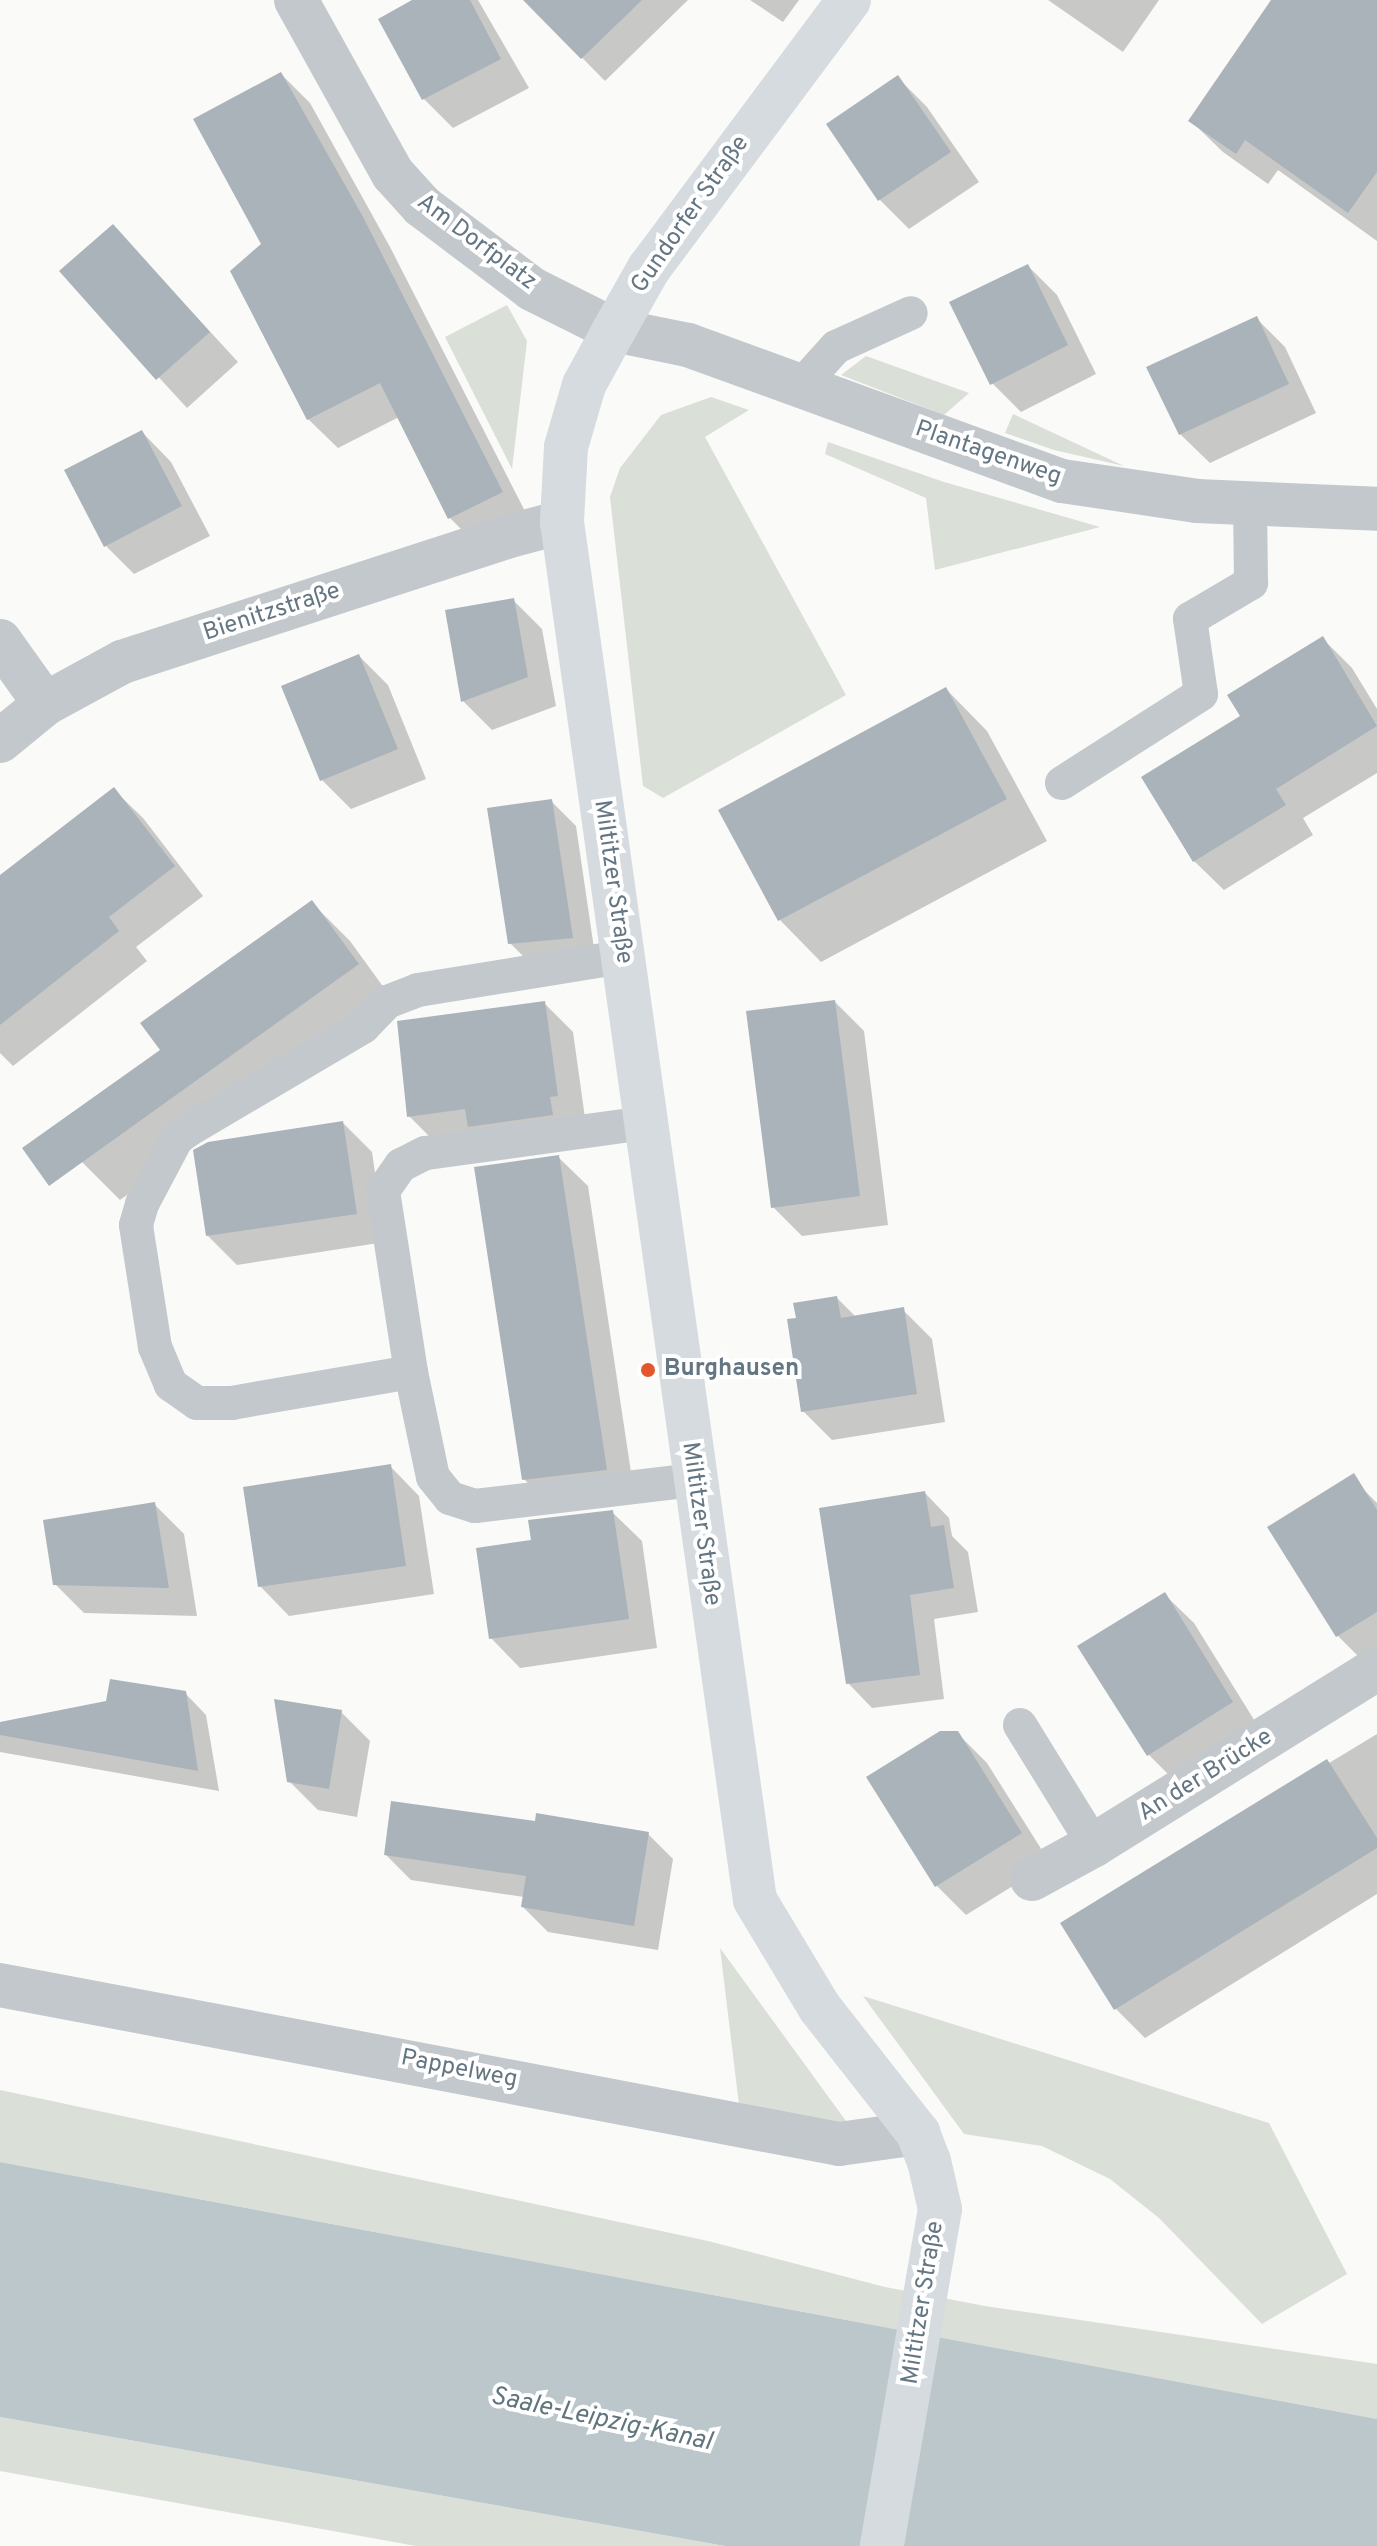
<!DOCTYPE html>
<meta charset="utf-8">
<style>
body{margin:0}
#map{position:relative;width:1377px;height:2546px;overflow:hidden;background:#fafaf8;font-family:Overpass,sans-serif}
div>[style]{position:absolute}
.green>*{inset:0;background:#dadfd7}
.water>*{inset:0;background:#bbc7cb}
.shadow>*{inset:0;background:#0003}
.building>*{inset:0;background:#aab3b9}
.lane>*{height:34px;margin:-17px;padding:0 17px;transform-origin:17px;border-radius:17px;background:#c3c8cc}
.street>*{height:44px;margin:-22px;padding:0 22px;transform-origin:22px;border-radius:22px;background:#c3c8cc}
.secondary>*{height:44px;margin:-22px;padding:0 22px;transform-origin:22px;border-radius:22px;background:#d6dbdf}
.dots>*{width:22px;height:22px;translate:-50% -50%;box-sizing:border-box;border:4px solid #fff;border-radius:50%}
span{translate:-50% -50%;white-space:nowrap;text-align:center;line-height:1.15;-webkit-text-stroke:8px #fff;paint-order:stroke}
.street-label{font-size:24px;color:#657683}
.poi-label{font-size:24px;color:#657683;font-weight:700}
.left{translate:0 -50%;text-align:left}
.water-label{font-size:26px;color:#60757c;font-style:italic}
</style>
<div id="map">
<div class="green">
<div style="clip-path:polygon(507px 305px,527px 341px,512px 469px,445px 337px)"></div>
<div style="clip-path:polygon(866px 356px,969px 393px,944px 415px,841px 375px)"></div>
<div style="clip-path:polygon(711px 397px,749px 410px,705px 437px,846px 695px,663px 798px,643px 786px,610px 497px,620px 468px,661px 415px)"></div>
<div style="clip-path:polygon(1013px 414px,1124px 466px,1054px 450px,1005px 433px)"></div>
<div style="clip-path:polygon(828px 442px,944px 482px,1100px 527px,935px 570px,926px 498px,825px 454px)"></div>
<div style="clip-path:polygon(720px 1948px,846px 2121px,836px 2129px,740px 2113px)"></div>
<div style="clip-path:polygon(863px 1996px,1269px 2123px,1347px 2274px,1262px 2324px,1159px 2218px,1110px 2179px,1042px 2146px,964px 2134px)"></div>
<div style="clip-path:polygon(0 2090px,708px 2241px,885px 2287px,985px 2306px,1377px 2364px,1377px 2419px,0 2162px)"></div>
<div style="clip-path:polygon(0 2417px,725px 2546px,416px 2546px,0 2471px)"></div>
</div>
<div class="water">
<div style="clip-path:polygon(0 2162px,1377px 2419px,1377px 2546px,725px 2546px,0 2417px)"></div>
</div>
<div class="shadow">
<div style="clip-path:polygon(416px 0,478px 0,529px 88px,453px 128px,424px 99px,381px 19px)"></div>
<div style="clip-path:polygon(566px 0,688px 0,605px 81px,545px 20px)"></div>
<div style="clip-path:polygon(750px 0,799px 0,783px 22px)"></div>
<div style="clip-path:polygon(1048px 0,1159px 0,1123px 52px)"></div>
<div style="clip-path:polygon(1274px 0,1377px 0,1377px 241px,1278px 170px,1268px 184px,1223px 152px,1191px 121px)"></div>
<div style="clip-path:polygon(281px 74px,310px 103px,390px 247px,530px 521px,479px 547px,450px 518px,399px 417px,338px 448px,308px 419px)"></div>
<div style="clip-path:polygon(898px 78px,927px 107px,979px 182px,909px 229px,880px 200px,829px 125px)"></div>
<div style="clip-path:polygon(113px 226px,238px 362px,187px 408px,62px 272px)"></div>
<div style="clip-path:polygon(1028px 266px,1057px 295px,1096px 374px,1021px 412px,992px 383px)"></div>
<div style="clip-path:polygon(1256px 318px,1285px 347px,1316px 413px,1210px 463px,1180px 434px)"></div>
<div style="clip-path:polygon(142px 432px,171px 462px,210px 536px,134px 574px,105px 545px)"></div>
<div style="clip-path:polygon(513px 600px,542px 629px,556px 706px,492px 730px,463px 701px,448px 611px)"></div>
<div style="clip-path:polygon(1323px 639px,1352px 668px,1377px 709px,1377px 773px,1303px 818px,1313px 835px,1224px 890px,1194px 861px,1243px 716px)"></div>
<div style="clip-path:polygon(359px 656px,388px 685px,426px 779px,351px 809px,322px 780px)"></div>
<div style="clip-path:polygon(946px 689px,987px 731px,1047px 841px,821px 962px,780px 920px,721px 811px)"></div>
<div style="clip-path:polygon(113px 789px,143px 818px,203px 896px,136px 947px,147px 961px,13px 1066px,0 1053px,0 878px)"></div>
<div style="clip-path:polygon(551px 801px,576px 826px,596px 962px,535px 968px,510px 943px)"></div>
<div style="clip-path:polygon(312px 903px,350px 941px,395px 1003px,120px 1200px,82px 1162px,163px 1050px)"></div>
<div style="clip-path:polygon(835px 1002px,864px 1031px,888px 1225px,802px 1236px,773px 1207px)"></div>
<div style="clip-path:polygon(544px 1003px,573px 1032px,586px 1125px,438px 1145px,409px 1116px)"></div>
<div style="clip-path:polygon(343px 1123px,372px 1152px,385px 1242px,237px 1265px,208px 1236px)"></div>
<div style="clip-path:polygon(558px 1157px,588px 1186px,635px 1499px,553px 1509px,524px 1479px)"></div>
<div style="clip-path:polygon(837px 1298px,856px 1317px,903px 1310px,932px 1339px,945px 1422px,832px 1440px,803px 1411px,798px 1319px)"></div>
<div style="clip-path:polygon(390px 1466px,419px 1496px,434px 1594px,289px 1616px,260px 1586px)"></div>
<div style="clip-path:polygon(1358px 1484px,1377px 1503px,1377px 1659px,1367px 1665px,1338px 1636px)"></div>
<div style="clip-path:polygon(925px 1493px,949px 1518px,952px 1536px,968px 1552px,978px 1612px,934px 1619px,944px 1699px,872px 1708px,848px 1683px)"></div>
<div style="clip-path:polygon(155px 1505px,184px 1534px,197px 1616px,84px 1613px,55px 1584px)"></div>
<div style="clip-path:polygon(612px 1512px,642px 1541px,657px 1648px,520px 1668px,491px 1638px,534px 1542px)"></div>
<div style="clip-path:polygon(1164px 1594px,1194px 1623px,1261px 1731px,1177px 1783px,1148px 1754px)"></div>
<div style="clip-path:polygon(185px 1693px,206px 1715px,219px 1791px,0 1752px,0 1724px)"></div>
<div style="clip-path:polygon(341px 1712px,370px 1741px,357px 1817px,318px 1810px,289px 1781px)"></div>
<div style="clip-path:polygon(957px 1733px,987px 1763px,1050px 1863px,966px 1915px,937px 1886px)"></div>
<div style="clip-path:polygon(1377px 1734px,1377px 1894px,1145px 2038px,1116px 2009px,1063px 1924px)"></div>
<div style="clip-path:polygon(536px 1823px,648px 1834px,673px 1859px,658px 1950px,548px 1932px,523px 1907px,524px 1897px,411px 1880px,386px 1855px)"></div>
</div>
<div class="building">
<div style="clip-path:polygon(412px 0,470px 0,501px 59px,422px 100px,378px 19px)"></div>
<div style="clip-path:polygon(523px 0,642px 0,581px 59px)"></div>
<div style="clip-path:polygon(1271px 0,1377px 0,1377px 172px,1348px 213px,1245px 140px,1236px 154px,1188px 121px)"></div>
<div style="clip-path:polygon(281px 72px,362px 215px,503px 492px,448px 519px,380px 383px,307px 420px,230px 271px,261px 244px,193px 119px)"></div>
<div style="clip-path:polygon(898px 75px,951px 152px,878px 201px,826px 124px)"></div>
<div style="clip-path:polygon(113px 224px,210px 332px,156px 380px,59px 271px)"></div>
<div style="clip-path:polygon(1028px 264px,1068px 345px,990px 385px,949px 302px)"></div>
<div style="clip-path:polygon(1257px 316px,1289px 384px,1179px 435px,1146px 367px)"></div>
<div style="clip-path:polygon(142px 430px,182px 506px,104px 547px,64px 470px)"></div>
<div style="clip-path:polygon(514px 598px,528px 677px,461px 702px,445px 610px)"></div>
<div style="clip-path:polygon(1323px 636px,1377px 726px,1276px 789px,1286px 805px,1193px 862px,1141px 777px,1240px 716px,1227px 695px)"></div>
<div style="clip-path:polygon(359px 654px,398px 749px,320px 781px,281px 686px)"></div>
<div style="clip-path:polygon(946px 687px,1007px 799px,778px 921px,718px 810px)"></div>
<div style="clip-path:polygon(114px 787px,175px 866px,109px 917px,119px 931px,0 1025px,0 875px)"></div>
<div style="clip-path:polygon(552px 799px,573px 938px,508px 944px,487px 808px)"></div>
<div style="clip-path:polygon(312px 900px,359px 964px,49px 1186px,22px 1148px,160px 1050px,140px 1023px)"></div>
<div style="clip-path:polygon(835px 1000px,860px 1196px,771px 1208px,746px 1011px)"></div>
<div style="clip-path:polygon(545px 1001px,558px 1096px,550px 1097px,553px 1115px,468px 1127px,465px 1109px,407px 1117px,397px 1021px)"></div>
<div style="clip-path:polygon(343px 1121px,357px 1214px,206px 1236px,193px 1150px,208px 1142px)"></div>
<div style="clip-path:polygon(559px 1155px,607px 1470px,522px 1480px,474px 1167px)"></div>
<div style="clip-path:polygon(837px 1296px,841px 1318px,904px 1307px,917px 1394px,801px 1412px,787px 1319px,796px 1318px,793px 1303px)"></div>
<div style="clip-path:polygon(391px 1464px,406px 1566px,258px 1587px,243px 1487px)"></div>
<div style="clip-path:polygon(1354px 1473px,1377px 1510px,1377px 1612px,1336px 1637px,1267px 1527px)"></div>
<div style="clip-path:polygon(925px 1491px,931px 1527px,944px 1525px,954px 1588px,910px 1595px,920px 1675px,846px 1684px,819px 1508px)"></div>
<div style="clip-path:polygon(155px 1502px,169px 1588px,53px 1585px,43px 1520px)"></div>
<div style="clip-path:polygon(613px 1510px,629px 1619px,489px 1639px,476px 1548px,531px 1540px,528px 1520px)"></div>
<div style="clip-path:polygon(1165px 1592px,1233px 1702px,1147px 1756px,1077px 1646px)"></div>
<div style="clip-path:polygon(110px 1679px,186px 1691px,198px 1771px,0 1735px,0 1722px,106px 1701px)"></div>
<div style="clip-path:polygon(274px 1699px,342px 1710px,329px 1789px,287px 1782px)"></div>
<div style="clip-path:polygon(940px 1731px,958px 1731px,1022px 1833px,935px 1887px,866px 1777px)"></div>
<div style="clip-path:polygon(1327px 1759px,1377px 1838px,1377px 1848px,1114px 2010px,1060px 1923px)"></div>
<div style="clip-path:polygon(391px 1801px,535px 1821px,536px 1813px,649px 1832px,634px 1926px,521px 1907px,526px 1876px,384px 1855px)"></div>
</div>
<div class="lane">
<div style="left:800px;top:387px;width:54px;rotate:-48deg"></div>
<div style="left:836px;top:347px;width:82px;rotate:-24.4deg"></div>
<div style="left:1062px;top:783px;width:165px;rotate:-32.6deg"></div>
<div style="left:1201px;top:694px;width:76px;rotate:-98.3deg"></div>
<div style="left:1190px;top:619px;width:71px;rotate:-30.5deg"></div>
<div style="left:1251px;top:583px;width:79px;rotate:-90.7deg"></div>
<div style="left:645px;top:1123px;width:222px;rotate:172.2deg"></div>
<div style="left:425px;top:1153px;width:27px;rotate:153deg"></div>
<div style="left:401px;top:1165px;width:32px;rotate:125deg"></div>
<div style="left:383px;top:1191px;width:183px;rotate:81.2deg"></div>
<div style="left:411px;top:1372px;width:107px;rotate:78.2deg"></div>
<div style="left:433px;top:1477px;width:27px;rotate:51deg"></div>
<div style="left:450px;top:1498px;width:26px;rotate:18deg"></div>
<div style="left:475px;top:1506px;width:221px;rotate:-6.8deg"></div>
<div style="left:411px;top:1372px;width:182px;rotate:170.2deg"></div>
<div style="left:232px;top:1403px;width:35px;rotate:180deg"></div>
<div style="left:197px;top:1403px;width:32px;rotate:-145deg"></div>
<div style="left:171px;top:1385px;width:41px;rotate:-112.8deg"></div>
<div style="left:155px;top:1347px;width:123px;rotate:-98.9deg"></div>
<div style="left:136px;top:1225px;width:22px;rotate:-74deg"></div>
<div style="left:142px;top:1204px;width:77px;rotate:-62.1deg"></div>
<div style="left:178px;top:1136px;width:215px;rotate:-30.5deg"></div>
<div style="left:363px;top:1027px;width:35px;rotate:-46deg"></div>
<div style="left:387px;top:1002px;width:33px;rotate:-21deg"></div>
<div style="left:418px;top:990px;width:207px;rotate:-9.2deg"></div>
<div style="left:1020px;top:1725px;width:141px;rotate:58.3deg"></div>
</div>
<div class="street">
<div style="left:296px;top:0;width:199px;rotate:60.9deg"></div>
<div style="left:393px;top:174px;width:43px;rotate:47.8deg"></div>
<div style="left:422px;top:206px;width:138px;rotate:37deg"></div>
<div style="left:532px;top:289px;width:92px;rotate:26.6deg"></div>
<div style="left:614px;top:330px;width:76px;rotate:11.5deg"></div>
<div style="left:688px;top:345px;width:398px;rotate:20deg"></div>
<div style="left:1062px;top:481px;width:136px;rotate:8.4deg"></div>
<div style="left:1197px;top:501px;width:180px;rotate:2.5deg"></div>
<div style="left:0;top:641px;width:77px;rotate:54.5deg"></div>
<div style="left:0;top:741px;width:58px;rotate:-39.4deg"></div>
<div style="left:45px;top:704px;width:88px;rotate:-28.6deg"></div>
<div style="left:122px;top:662px;width:404px;rotate:-18deg"></div>
<div style="left:506px;top:537px;width:58px;rotate:-15deg"></div>
<div style="left:1032px;top:1879px;width:71px;rotate:-28.7deg"></div>
<div style="left:1094px;top:1845px;width:333px;rotate:-31.9deg"></div>
<div style="left:0;top:1985px;width:854px;rotate:10.73deg"></div>
<div style="left:839px;top:2144px;width:80px;rotate:-7.9deg"></div>
</div>
<div class="secondary">
<div style="left:849px;top:0;width:334px;rotate:126.7deg"></div>
<div style="left:649px;top:268px;width:71px;rotate:119.4deg"></div>
<div style="left:614px;top:330px;width:63px;rotate:118.6deg"></div>
<div style="left:584px;top:385px;width:65px;rotate:106.2deg"></div>
<div style="left:566px;top:447px;width:75px;rotate:93.1deg"></div>
<div style="left:562px;top:522px;width:1391px;rotate:82.03deg"></div>
<div style="left:755px;top:1900px;width:126px;rotate:59deg"></div>
<div style="left:820px;top:2008px;width:159px;rotate:51.9deg"></div>
<div style="left:918px;top:2133px;width:30px;rotate:69deg"></div>
<div style="left:929px;top:2161px;width:49px;rotate:77.1deg"></div>
<div style="left:940px;top:2209px;width:342px;rotate:99.8deg"></div>
</div>
<div class="dots">
<div style="left:648px;top:1370px;background:#e4572e"></div>
</div>
<div class="street-label">
<span style="left:691px;top:215px;rotate:-55deg">Gundorfer Straße</span>
<span style="left:476px;top:243px;rotate:37deg">Am Dorfplatz</span>
<span style="left:988px;top:454px;rotate:19deg">Plantagenweg</span>
<span style="left:272px;top:613px;rotate:-18deg">Bienitzstraße</span>
<span style="left:612px;top:882px;rotate:82deg">Miltitzer Straße</span>
<span style="left:700px;top:1524px;rotate:82deg">Miltitzer Straße</span>
<span style="left:1206px;top:1776px;rotate:-32deg">An der Brücke</span>
<span style="left:459px;top:2070px;rotate:11deg">Pappelweg</span>
<span style="left:924px;top:2303px;rotate:-81deg">Miltitzer Straße</span>
</div>
<div class="poi-label">
<span class="left" style="left:664px;top:1370px">Burghausen</span>
</div>
<div class="water-label">
<span style="left:601px;top:2420px;rotate:12deg">Saale-Leipzig-Kanal</span>
</div>
</div>
